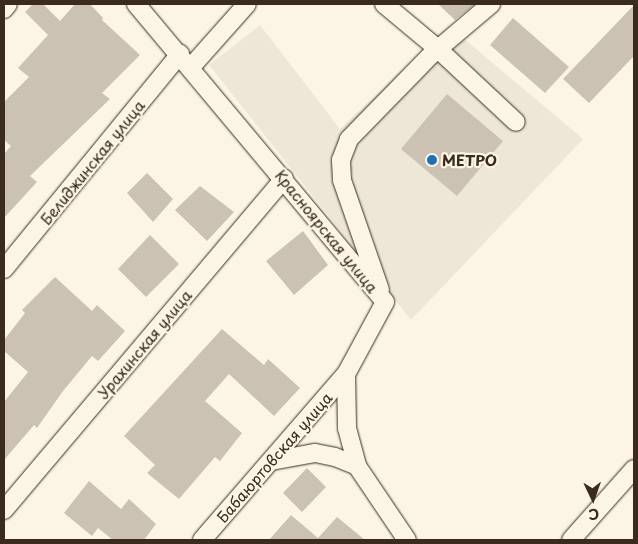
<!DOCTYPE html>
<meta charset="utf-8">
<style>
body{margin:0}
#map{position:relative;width:638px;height:544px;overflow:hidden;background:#fcf5e5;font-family:"Playpen Sans",sans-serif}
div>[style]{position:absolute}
.built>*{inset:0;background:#eee6d6}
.building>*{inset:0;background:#ccc2b3}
.roads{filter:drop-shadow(0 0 1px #3b2a1e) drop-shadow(0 0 1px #3b2a1e)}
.minor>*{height:18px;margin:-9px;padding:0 9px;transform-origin:9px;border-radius:9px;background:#fcf5e5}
.dots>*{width:14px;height:14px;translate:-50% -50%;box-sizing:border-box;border:2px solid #fcf5e5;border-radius:50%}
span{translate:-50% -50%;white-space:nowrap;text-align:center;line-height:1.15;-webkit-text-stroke:4.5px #fcf5e5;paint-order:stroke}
.poi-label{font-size:15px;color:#3b2a1e;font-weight:700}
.left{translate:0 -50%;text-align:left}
.street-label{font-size:15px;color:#3b2a1e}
.frame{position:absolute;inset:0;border:5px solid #3b2a1e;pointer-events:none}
.north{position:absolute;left:568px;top:474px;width:50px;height:50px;-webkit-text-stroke:4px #fcf5e5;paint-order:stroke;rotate:177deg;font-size:14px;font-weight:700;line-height:20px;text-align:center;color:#3b2a1e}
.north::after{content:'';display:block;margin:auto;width:18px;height:22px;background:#3b2a1e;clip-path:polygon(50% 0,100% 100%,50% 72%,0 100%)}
</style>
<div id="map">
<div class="built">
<div style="clip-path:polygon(260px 25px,340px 129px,449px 26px,583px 139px,411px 320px,209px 65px)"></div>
</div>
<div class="building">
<div style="clip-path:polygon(33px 4px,43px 4px,60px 21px,75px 4px,90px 4px,103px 18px,102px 20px,140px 55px,102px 93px,110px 99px,30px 176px,37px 182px,4px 218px,4px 154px,11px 146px,4px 140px,4px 102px,29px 77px,18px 68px,48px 35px,25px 12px)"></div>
<div style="clip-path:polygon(438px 4px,475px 4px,455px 20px)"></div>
<div style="clip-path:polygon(634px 5px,634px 56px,589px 103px,563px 79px)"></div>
<div style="clip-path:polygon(513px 18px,569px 67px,545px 93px,490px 45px)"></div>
<div style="clip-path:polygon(447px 94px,503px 141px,457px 196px,401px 149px)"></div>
<div style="clip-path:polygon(147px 173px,173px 199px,153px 222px,127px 193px)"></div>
<div style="clip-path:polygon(200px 186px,234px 212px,207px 241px,175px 210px)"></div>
<div style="clip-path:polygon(303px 231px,328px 265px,294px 295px,266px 261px)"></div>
<div style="clip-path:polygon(150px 235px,179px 264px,146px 297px,118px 269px)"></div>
<div style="clip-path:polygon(55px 277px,92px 311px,97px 305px,125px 331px,98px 361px,92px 356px,63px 391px,37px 428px,34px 425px,4px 460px,4px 402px,28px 372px,4px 351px,4px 340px,25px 313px,22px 310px)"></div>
<div style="clip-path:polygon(222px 329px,264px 365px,268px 359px,300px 388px,274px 416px,229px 374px,205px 401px,242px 433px,220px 461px,215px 457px,179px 499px,147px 473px,155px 465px,124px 436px)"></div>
<div style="clip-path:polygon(307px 468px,326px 487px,302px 512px,283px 493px)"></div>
<div style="clip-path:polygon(89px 481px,121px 509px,129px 499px,156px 524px,144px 540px,113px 540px,98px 528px,92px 536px,64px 513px)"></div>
<div style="clip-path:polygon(291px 515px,318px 538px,337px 517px,365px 540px,269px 540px)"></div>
</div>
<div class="roads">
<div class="minor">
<div style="left:136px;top:4px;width:388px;rotate:50.1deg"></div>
<div style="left:385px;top:302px;width:82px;rotate:118.4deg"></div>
<div style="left:346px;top:374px;width:54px;rotate:88.9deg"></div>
<div style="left:347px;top:428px;width:39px;rotate:75deg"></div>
<div style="left:357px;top:466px;width:89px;rotate:56deg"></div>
<div style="left:384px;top:4px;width:72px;rotate:39.9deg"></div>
<div style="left:439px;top:50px;width:105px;rotate:43.1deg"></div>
<div style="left:4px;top:9px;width:6px;rotate:-51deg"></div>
<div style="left:191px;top:67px;width:84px;rotate:-48.4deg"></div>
<div style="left:4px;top:269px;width:278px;rotate:-50.7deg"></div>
<div style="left:380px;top:290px;width:116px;rotate:-109.1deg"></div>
<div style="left:342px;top:180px;width:20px;rotate:-93deg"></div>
<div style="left:341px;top:160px;width:22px;rotate:-69deg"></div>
<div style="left:349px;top:139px;width:117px;rotate:-45.7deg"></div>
<div style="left:431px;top:55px;width:79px;rotate:-40.4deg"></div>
<div style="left:271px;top:461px;width:45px;rotate:-10.3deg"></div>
<div style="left:315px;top:453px;width:20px;rotate:11deg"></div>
<div style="left:335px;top:457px;width:24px;rotate:22deg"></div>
<div style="left:4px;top:510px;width:434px;rotate:-49.8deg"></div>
<div style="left:202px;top:540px;width:220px;rotate:-49.1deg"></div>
<div style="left:571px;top:540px;width:95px;rotate:-48.4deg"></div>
</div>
</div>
<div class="dots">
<div style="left:432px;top:160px;background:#1f6fb2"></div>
</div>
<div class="poi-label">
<span class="left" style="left:442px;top:160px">МЕТРО</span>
</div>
<div class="street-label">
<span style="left:92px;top:162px;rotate:-51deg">Белиджинская улица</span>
<span style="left:327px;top:231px;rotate:51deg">Красноярская улица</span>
<span style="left:144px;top:344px;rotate:-50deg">Урахинская улица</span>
<span style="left:274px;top:457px;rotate:-49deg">Бабаюртовская улица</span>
</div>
<div class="frame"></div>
<div class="north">С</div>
</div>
